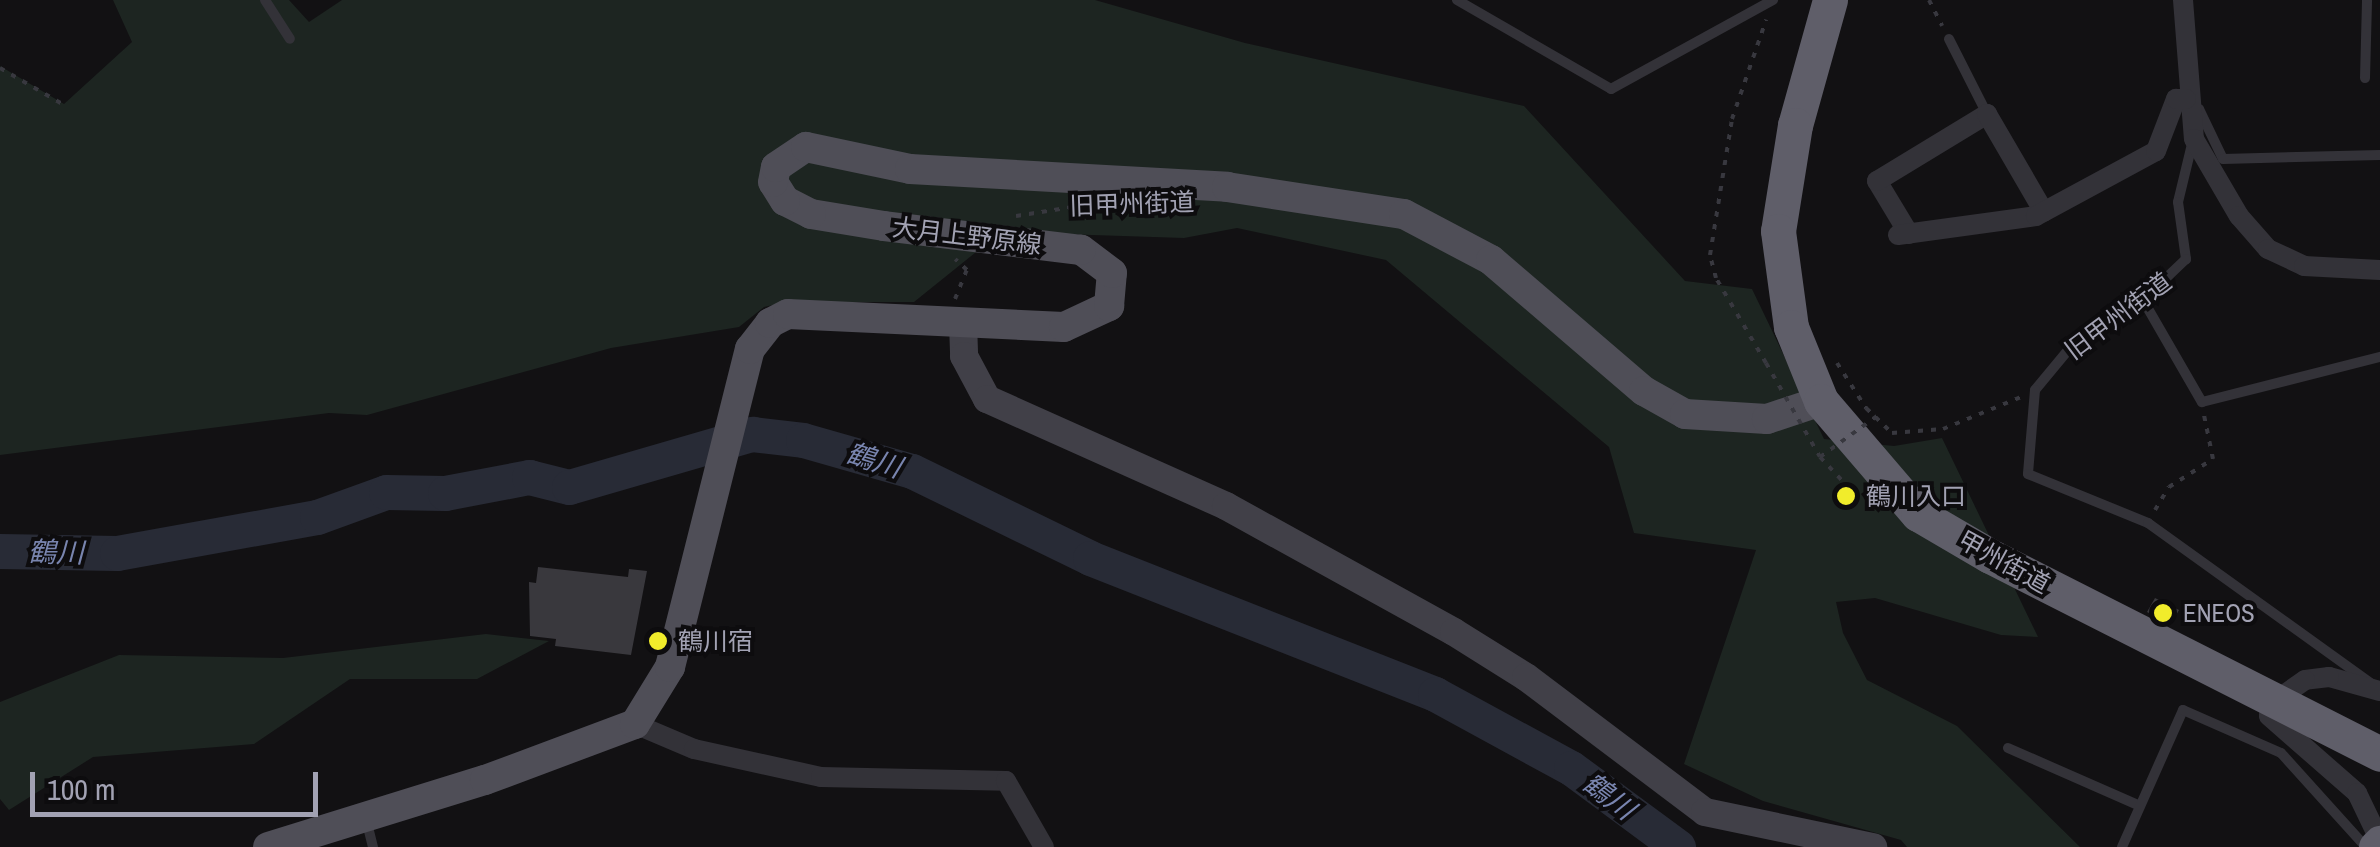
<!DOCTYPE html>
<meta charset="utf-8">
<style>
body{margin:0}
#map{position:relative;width:2380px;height:847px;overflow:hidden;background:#121113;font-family:"Archivo Narrow","Noto Sans JP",sans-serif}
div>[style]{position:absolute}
.green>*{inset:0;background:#1d2521}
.river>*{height:35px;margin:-17.5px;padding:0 17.5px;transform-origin:17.5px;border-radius:17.5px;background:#282b36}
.building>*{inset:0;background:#39383d}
.path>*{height:4px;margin-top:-2px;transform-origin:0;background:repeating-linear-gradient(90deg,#38383f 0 5px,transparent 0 13px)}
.lane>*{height:10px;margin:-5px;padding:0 5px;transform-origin:5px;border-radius:5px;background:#333238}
.street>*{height:20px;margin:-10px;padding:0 10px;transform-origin:10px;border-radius:10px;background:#333238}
.secondary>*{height:28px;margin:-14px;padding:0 14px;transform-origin:14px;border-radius:14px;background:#414048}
.primary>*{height:30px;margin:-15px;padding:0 15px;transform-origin:15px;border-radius:15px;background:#4f4e57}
.highway>*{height:35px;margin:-17.5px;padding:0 17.5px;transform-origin:17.5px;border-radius:17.5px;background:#5f5e69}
.path-bridge>*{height:4px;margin-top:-2px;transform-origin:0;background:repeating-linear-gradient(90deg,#38383f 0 5px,transparent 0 13px)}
.dots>*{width:28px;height:28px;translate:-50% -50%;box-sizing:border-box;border:5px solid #0d0c0e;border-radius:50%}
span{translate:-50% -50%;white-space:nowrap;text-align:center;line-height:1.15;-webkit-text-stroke:8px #0d0c0e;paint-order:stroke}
.street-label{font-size:25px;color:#a2a2b3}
.poi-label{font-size:25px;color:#a2a2b3}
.left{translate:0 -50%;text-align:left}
.water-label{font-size:28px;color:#7985af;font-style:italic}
.scale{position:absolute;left:30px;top:772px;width:288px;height:45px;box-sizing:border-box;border:5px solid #a2a2b3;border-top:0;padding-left:12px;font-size:30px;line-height:35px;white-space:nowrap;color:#a2a2b3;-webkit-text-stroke:8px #0d0c0e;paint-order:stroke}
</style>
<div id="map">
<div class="green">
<div style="clip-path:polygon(113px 0,289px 0,309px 22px,342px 0,1095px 0,1245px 43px,1524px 106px,1685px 281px,1752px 289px,1824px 439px,1894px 446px,1942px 438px,2038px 637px,2001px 635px,1875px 598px,1836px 602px,1843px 633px,1867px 680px,1957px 726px,2080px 847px,1907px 847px,1901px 840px,1763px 801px,1684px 764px,1756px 550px,1634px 533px,1609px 447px,1386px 260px,1237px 228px,1184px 238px,1001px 232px,914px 302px,786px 302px,764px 307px,739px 327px,611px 348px,367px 415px,329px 413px,0 455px,0 66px,64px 104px,132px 42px)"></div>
<div style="clip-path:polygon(486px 634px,549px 641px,477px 679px,350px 679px,254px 744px,93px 757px,9px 810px,0 799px,0 702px,119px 655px,283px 658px)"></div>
</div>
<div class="river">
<div style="left:0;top:551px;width:117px;rotate:1deg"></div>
<div style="left:117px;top:553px;width:203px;rotate:-10.2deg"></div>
<div style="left:317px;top:517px;width:73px;rotate:-19.9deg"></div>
<div style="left:386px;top:492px;width:59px;rotate:1deg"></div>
<div style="left:445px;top:493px;width:86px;rotate:-10.8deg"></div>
<div style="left:529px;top:477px;width:41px;rotate:14deg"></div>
<div style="left:569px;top:487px;width:191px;rotate:-16.2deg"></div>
<div style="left:752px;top:434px;width:51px;rotate:6.7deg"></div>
<div style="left:803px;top:440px;width:113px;rotate:15.9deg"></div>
<div style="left:912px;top:471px;width:198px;rotate:26deg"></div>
<div style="left:1090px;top:558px;width:371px;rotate:21.5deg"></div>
<div style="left:1435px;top:694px;width:155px;rotate:28.6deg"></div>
<div style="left:1571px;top:768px;width:133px;rotate:36.4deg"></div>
</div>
<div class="building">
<div style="clip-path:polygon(538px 567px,628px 577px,629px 569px,647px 571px,631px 655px,555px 646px,556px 639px,530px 636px,529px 582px,536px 583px)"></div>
<div style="clip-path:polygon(2155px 598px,2179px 610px,2171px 624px,2147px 612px)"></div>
</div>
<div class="path">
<div style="left:1929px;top:0;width:29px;rotate:63deg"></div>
<div style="left:0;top:68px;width:74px;rotate:30deg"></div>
<div style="left:1016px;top:216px;width:70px;rotate:-9.1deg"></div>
<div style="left:955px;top:299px;width:31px;rotate:-68deg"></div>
<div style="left:967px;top:270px;width:16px;rotate:-137deg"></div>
<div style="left:1766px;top:363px;width:99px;rotate:-120.5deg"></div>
<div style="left:1716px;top:278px;width:24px;rotate:-105deg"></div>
<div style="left:1710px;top:255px;width:138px;rotate:-80.8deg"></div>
<div style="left:1732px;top:119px;width:105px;rotate:-71deg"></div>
<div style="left:1837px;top:363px;width:54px;rotate:57.2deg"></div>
<div style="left:1866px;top:408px;width:36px;rotate:44deg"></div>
<div style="left:1892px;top:433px;width:51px;rotate:-4.5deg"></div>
<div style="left:1943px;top:429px;width:84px;rotate:-22.3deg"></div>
<div style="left:1820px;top:457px;width:44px;rotate:46.8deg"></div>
<div style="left:2155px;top:510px;width:27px;rotate:-59deg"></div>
<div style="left:2169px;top:487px;width:52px;rotate:-32.5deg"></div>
<div style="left:2213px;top:459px;width:45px;rotate:-101.6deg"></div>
</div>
<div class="lane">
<div style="left:265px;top:0;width:46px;rotate:57.3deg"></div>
<div style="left:1457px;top:0;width:178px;rotate:30deg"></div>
<div style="left:1611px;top:89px;width:185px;rotate:-28.8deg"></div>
<div style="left:1949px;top:39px;width:84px;rotate:63.1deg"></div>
<div style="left:2365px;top:78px;width:78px;rotate:-88.5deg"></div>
<div style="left:2198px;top:114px;width:5px;rotate:-79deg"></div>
<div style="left:2199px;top:109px;width:55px;rotate:64.4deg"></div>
<div style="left:2223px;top:159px;width:157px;rotate:-1.5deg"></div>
<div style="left:2193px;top:140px;width:64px;rotate:103.6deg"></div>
<div style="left:2178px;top:202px;width:58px;rotate:82deg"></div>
<div style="left:2186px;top:259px;width:59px;rotate:136.4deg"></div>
<div style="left:2143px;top:300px;width:81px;rotate:148.1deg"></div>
<div style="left:2074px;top:343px;width:61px;rotate:129.7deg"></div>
<div style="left:2035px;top:390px;width:84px;rotate:94.8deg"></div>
<div style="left:2028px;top:474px;width:130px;rotate:22.2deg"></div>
<div style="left:2148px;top:523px;width:281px;rotate:35.7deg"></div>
<div style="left:2143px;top:300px;width:118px;rotate:60deg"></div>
<div style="left:2202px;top:402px;width:184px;rotate:-14.2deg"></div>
<div style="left:2008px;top:748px;width:144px;rotate:23.7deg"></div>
<div style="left:366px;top:819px;width:29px;rotate:76deg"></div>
<div style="left:2122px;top:847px;width:150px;rotate:-66deg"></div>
<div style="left:2183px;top:710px;width:107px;rotate:23.7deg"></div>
<div style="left:2281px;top:753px;width:127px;rotate:47.9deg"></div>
</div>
<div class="street">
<div style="left:2183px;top:0;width:139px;rotate:85.5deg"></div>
<div style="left:2194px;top:139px;width:89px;rotate:59.7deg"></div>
<div style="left:2239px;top:216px;width:44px;rotate:48.7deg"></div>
<div style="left:2268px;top:249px;width:40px;rotate:25deg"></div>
<div style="left:2304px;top:266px;width:76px;rotate:3deg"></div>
<div style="left:1909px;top:234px;width:62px;rotate:-121.1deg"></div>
<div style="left:1877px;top:181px;width:129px;rotate:-31.3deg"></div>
<div style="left:1987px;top:114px;width:113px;rotate:59.8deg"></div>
<div style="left:1898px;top:235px;width:139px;rotate:-7.8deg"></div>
<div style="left:2036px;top:216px;width:136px;rotate:-28.4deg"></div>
<div style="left:2156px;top:151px;width:56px;rotate:-69deg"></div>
<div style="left:2176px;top:99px;width:10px"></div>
<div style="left:2380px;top:691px;width:53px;rotate:-164.6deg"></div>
<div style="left:2329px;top:677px;width:24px;rotate:173deg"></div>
<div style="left:2305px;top:680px;width:35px;rotate:145deg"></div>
<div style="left:2276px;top:700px;width:17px;rotate:114deg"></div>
<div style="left:2269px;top:716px;width:117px;rotate:41.2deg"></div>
<div style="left:2357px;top:793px;width:53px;rotate:64.4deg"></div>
<div style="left:635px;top:724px;width:64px;rotate:23deg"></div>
<div style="left:694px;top:749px;width:130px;rotate:12.4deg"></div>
<div style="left:821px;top:777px;width:185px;rotate:1.2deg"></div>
<div style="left:1006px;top:781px;width:76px;rotate:60.1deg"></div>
</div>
<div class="secondary">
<div style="left:963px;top:323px;width:33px;rotate:88deg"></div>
<div style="left:964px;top:356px;width:49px;rotate:61.9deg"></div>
<div style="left:987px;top:399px;width:262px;rotate:24.1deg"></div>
<div style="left:1226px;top:506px;width:260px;rotate:28.9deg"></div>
<div style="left:1454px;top:632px;width:85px;rotate:32deg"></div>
<div style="left:1526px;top:677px;width:224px;rotate:37deg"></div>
<div style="left:1705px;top:812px;width:172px;rotate:11.8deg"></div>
</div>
<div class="primary">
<div style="left:268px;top:847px;width:227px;rotate:-17.2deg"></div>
<div style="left:485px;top:780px;width:160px;rotate:-20.5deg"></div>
<div style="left:635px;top:724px;width:67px;rotate:-58.4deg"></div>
<div style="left:670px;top:667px;width:328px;rotate:-75.9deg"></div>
<div style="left:750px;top:349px;width:33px;rotate:-52deg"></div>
<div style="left:770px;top:323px;width:20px;rotate:-27deg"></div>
<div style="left:788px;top:314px;width:276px;rotate:2.7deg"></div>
<div style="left:1064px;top:327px;width:50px;rotate:-25deg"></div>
<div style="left:1109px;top:306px;width:33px;rotate:-85deg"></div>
<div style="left:1112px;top:273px;width:39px;rotate:-143deg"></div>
<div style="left:1081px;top:250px;width:198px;rotate:-173.1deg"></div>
<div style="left:884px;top:226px;width:74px;rotate:-170.7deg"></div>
<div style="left:811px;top:214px;width:29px;rotate:-153deg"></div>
<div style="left:785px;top:201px;width:22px;rotate:-122deg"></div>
<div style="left:773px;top:182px;width:15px;rotate:-79deg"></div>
<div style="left:776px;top:167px;width:36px;rotate:-34deg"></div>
<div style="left:806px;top:147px;width:106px;rotate:11.9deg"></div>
<div style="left:910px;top:169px;width:318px;rotate:3.2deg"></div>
<div style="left:1227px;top:187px;width:179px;rotate:8.7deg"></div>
<div style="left:1404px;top:214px;width:98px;rotate:27.9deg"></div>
<div style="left:1491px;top:260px;width:201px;rotate:40.6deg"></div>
<div style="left:1644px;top:391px;width:47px;rotate:29.3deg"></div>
<div style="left:1685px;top:414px;width:82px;rotate:3.5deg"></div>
<div style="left:1767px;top:419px;width:57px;rotate:-18.4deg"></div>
</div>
<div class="highway">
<div style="left:1830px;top:0;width:130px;rotate:105.6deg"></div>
<div style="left:1795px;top:125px;width:107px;rotate:99.1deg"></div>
<div style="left:1778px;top:231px;width:97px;rotate:82.3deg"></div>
<div style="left:1791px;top:327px;width:80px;rotate:67.9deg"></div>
<div style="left:1821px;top:401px;width:149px;rotate:49.4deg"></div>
<div style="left:1918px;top:514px;width:83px;rotate:30.3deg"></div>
<div style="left:1990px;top:556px;width:437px;rotate:26.9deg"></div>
<div style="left:2376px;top:847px;width:6px;rotate:-45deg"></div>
</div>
<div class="path-bridge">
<div style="left:1766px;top:363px;width:108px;rotate:60.1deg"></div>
<div style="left:1820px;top:457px;width:70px;rotate:-35.7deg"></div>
</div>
<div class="dots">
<div style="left:1846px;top:496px;background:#f1ec2b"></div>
<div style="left:2163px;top:613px;background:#f1ec2b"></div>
<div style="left:658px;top:641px;background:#f1ec2b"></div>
</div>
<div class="street-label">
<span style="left:1132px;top:204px;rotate:-2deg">旧甲州街道</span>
<span style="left:967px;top:236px;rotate:7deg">大月上野原線</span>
<span style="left:2118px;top:316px;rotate:-37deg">旧甲州街道</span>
<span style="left:2004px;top:562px;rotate:29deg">甲州街道</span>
</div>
<div class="poi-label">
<span class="left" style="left:1866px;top:496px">鶴川入口</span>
<span class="left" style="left:2183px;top:613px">ENEOS</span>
<span class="left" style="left:678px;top:641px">鶴川宿</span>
</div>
<div class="water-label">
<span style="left:874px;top:460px;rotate:17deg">鶴川</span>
<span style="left:56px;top:552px;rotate:1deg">鶴川</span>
<span style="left:1609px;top:796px;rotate:37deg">鶴川</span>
</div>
<div class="scale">100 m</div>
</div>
